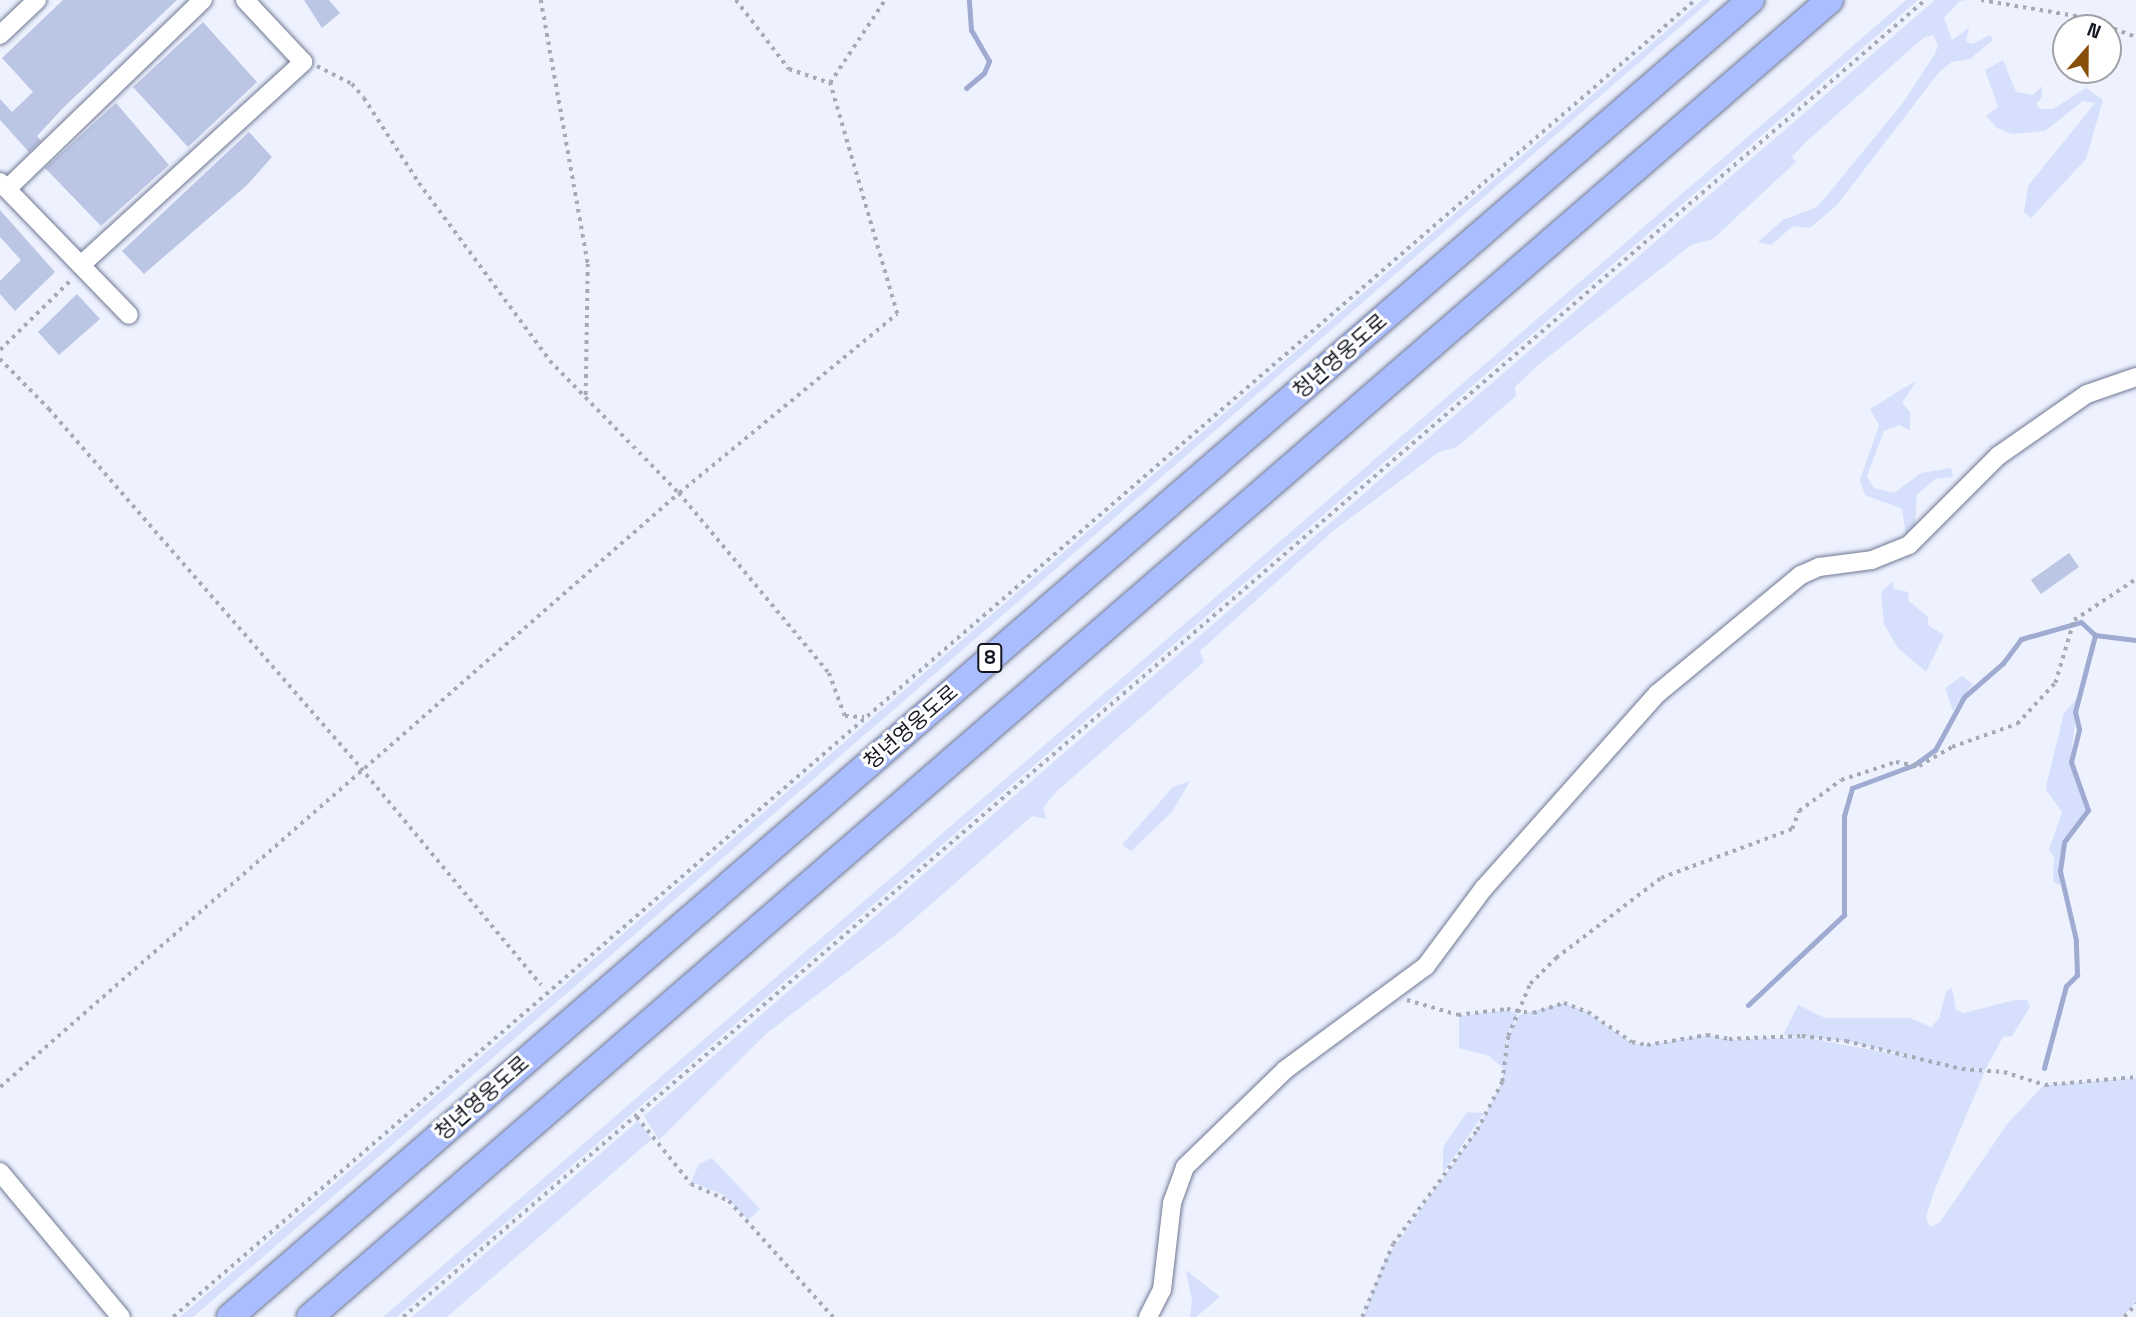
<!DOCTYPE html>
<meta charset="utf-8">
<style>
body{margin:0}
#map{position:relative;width:2136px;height:1317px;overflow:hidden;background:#eef2ff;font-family:"Space Grotesk","Noto Sans KR",sans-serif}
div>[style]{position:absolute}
.green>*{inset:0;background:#d6e0fc}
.stream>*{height:5px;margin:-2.5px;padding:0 2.5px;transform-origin:2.5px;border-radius:2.5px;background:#9fabd1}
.building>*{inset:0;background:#bbc5e4}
.path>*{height:3.5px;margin-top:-1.75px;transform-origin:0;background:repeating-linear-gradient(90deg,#a6aab6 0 3.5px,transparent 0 8.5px)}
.roads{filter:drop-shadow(0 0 2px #6f7893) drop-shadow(0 0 2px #6f7893)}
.minor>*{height:18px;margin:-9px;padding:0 9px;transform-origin:9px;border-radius:9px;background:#fff}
.highway>*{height:26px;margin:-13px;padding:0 13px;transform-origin:13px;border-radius:13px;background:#a9bdff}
span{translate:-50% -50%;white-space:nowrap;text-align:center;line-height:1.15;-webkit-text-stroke:6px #fff;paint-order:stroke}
.shield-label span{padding:2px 5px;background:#fff;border:2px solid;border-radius:5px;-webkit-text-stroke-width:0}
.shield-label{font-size:19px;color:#141722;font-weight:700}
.street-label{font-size:21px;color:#141722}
.north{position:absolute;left:2052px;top:14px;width:70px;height:70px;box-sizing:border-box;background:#fff;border:2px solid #a1a2a7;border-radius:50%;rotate:21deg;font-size:19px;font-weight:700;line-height:28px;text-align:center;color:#141722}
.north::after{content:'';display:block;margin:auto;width:24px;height:32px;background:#8a4e0b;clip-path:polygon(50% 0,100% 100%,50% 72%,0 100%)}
</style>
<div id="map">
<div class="green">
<div style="clip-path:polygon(1702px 0,1711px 0,292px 1232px,193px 1317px,180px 1317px)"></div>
<div style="clip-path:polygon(1906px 0,1918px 0,397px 1317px,383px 1317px)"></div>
<div style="clip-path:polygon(1935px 0,1968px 0,1960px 1px,1944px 18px,1952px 40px,1969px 28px,1966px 41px,1973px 44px,1990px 35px,1993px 40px,1970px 59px,1952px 62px,1940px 71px,1837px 205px,1810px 228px,1793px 226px,1771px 245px,1758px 242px,1783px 220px,1817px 207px,1838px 182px,1902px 104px,1935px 54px,1938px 45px,1933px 35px,1923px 38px,1806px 142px,1792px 157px,1796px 162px,1713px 239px,1691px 245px,1538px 365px,1515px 387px,1516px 396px,1457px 447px,1439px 452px,1333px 531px,1200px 651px,1204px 662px,1056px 792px,1043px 808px,1047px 819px,1032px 816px,898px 933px,767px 1033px,659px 1140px,644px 1116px)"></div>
<div style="clip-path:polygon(2003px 60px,2016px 92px,2033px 95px,2042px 86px,2042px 97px,2036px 104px,2040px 109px,2053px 109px,2086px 88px,2103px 100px,2086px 159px,2031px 218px,2024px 212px,2028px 186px,2095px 103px,2083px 101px,2045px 131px,2012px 134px,1997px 128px,1986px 116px,1998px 107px,1985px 70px)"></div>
<div style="clip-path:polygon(1917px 380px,1902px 403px,1910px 412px,1910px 430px,1899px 425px,1884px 431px,1867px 476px,1874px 488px,1894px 493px,1921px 473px,1951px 468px,1953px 477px,1935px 479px,1917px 495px,1914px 536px,1907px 542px,1902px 509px,1865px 495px,1860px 480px,1879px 425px,1870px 409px)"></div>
<div style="clip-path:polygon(1893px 581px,1894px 589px,1908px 592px,1909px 601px,1928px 617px,1928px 625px,1944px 635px,1926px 672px,1898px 648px,1884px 624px,1881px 592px)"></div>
<div style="clip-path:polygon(1962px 676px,1973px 684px,1953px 711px,1945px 688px)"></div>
<div style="clip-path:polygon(2079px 696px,2070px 762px,2087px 810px,2063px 841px,2060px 886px,2053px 881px,2054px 856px,2049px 850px,2062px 812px,2046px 790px,2047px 782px,2064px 713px)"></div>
<div style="clip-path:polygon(1190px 781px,1172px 812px,1131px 851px,1122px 845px,1173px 787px)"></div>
<div style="clip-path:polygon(1952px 988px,1956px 1010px,1964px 1013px,2015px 1000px,2027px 1000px,2030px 1007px,2012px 1036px,2003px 1037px,1985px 1070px,1940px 1064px,1846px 1041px,1783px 1035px,1798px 1005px,1825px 1018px,1910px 1018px,1931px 1027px,1939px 1019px,1946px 991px)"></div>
<div style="clip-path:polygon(1564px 1003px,1588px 1013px,1632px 1043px,1647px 1045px,1707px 1035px,1729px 1040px,1802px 1037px,1985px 1071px,1935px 1189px,1926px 1217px,1930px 1227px,1940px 1222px,2008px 1123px,2044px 1085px,2136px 1078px,2136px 1303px,2122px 1317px,1363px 1317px,1385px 1260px,1477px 1130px,1502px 1082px,1508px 1037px,1519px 1015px)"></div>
<div style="clip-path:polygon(1507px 1010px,1518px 1014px,1507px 1036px,1505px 1070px,1489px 1056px,1459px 1048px,1459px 1016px)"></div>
<div style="clip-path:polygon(1467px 1112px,1484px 1113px,1443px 1173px,1443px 1147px)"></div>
<div style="clip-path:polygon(638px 1121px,652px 1139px,447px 1317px,412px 1317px)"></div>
<div style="clip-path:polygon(712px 1158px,760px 1209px,748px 1220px,722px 1194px,691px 1182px,699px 1164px)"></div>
<div style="clip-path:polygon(1186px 1270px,1220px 1297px,1196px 1317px,1190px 1317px,1192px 1301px)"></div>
</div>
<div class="stream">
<div style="left:966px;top:88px;width:23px;rotate:-40deg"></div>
<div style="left:984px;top:73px;width:13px;rotate:-67deg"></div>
<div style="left:989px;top:61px;width:36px;rotate:-120deg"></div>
<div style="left:971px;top:30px;width:30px;rotate:-94deg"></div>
<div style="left:1748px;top:1005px;width:132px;rotate:-43.2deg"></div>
<div style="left:1844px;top:915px;width:99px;rotate:-90deg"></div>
<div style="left:1844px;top:816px;width:29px;rotate:-74deg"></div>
<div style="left:1852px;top:788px;width:66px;rotate:-20.4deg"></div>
<div style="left:1914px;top:765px;width:26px;rotate:-36deg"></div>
<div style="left:1935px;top:750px;width:60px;rotate:-61.3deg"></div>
<div style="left:1964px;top:697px;width:52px;rotate:-41.1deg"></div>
<div style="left:2003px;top:663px;width:30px;rotate:-53deg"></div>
<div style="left:2021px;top:639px;width:62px;rotate:-15.8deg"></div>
<div style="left:2081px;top:622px;width:19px;rotate:43deg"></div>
<div style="left:2044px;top:1068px;width:85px;rotate:-75deg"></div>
<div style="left:2066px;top:986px;width:16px;rotate:-45deg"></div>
<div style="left:2077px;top:975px;width:35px;rotate:-92deg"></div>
<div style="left:2076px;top:940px;width:71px;rotate:-103.1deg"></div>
<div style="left:2060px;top:871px;width:29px;rotate:-82deg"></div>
<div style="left:2064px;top:842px;width:40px;rotate:-53deg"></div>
<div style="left:2088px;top:810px;width:51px;rotate:-109.5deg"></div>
<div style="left:2071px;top:762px;width:34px;rotate:-76deg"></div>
<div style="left:2079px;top:729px;width:17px;rotate:-103deg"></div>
<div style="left:2075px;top:712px;width:80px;rotate:-75.4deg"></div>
<div style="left:2095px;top:635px;width:41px;rotate:7deg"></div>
</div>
<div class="building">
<div style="clip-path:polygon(63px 0,177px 0,64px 107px,37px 136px,41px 141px,29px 152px,0 120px,0 99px,12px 112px,33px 92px,2px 58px)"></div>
<div style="clip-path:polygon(304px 0,329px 0,340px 13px,322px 28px)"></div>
<div style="clip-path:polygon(203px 22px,257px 82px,188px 147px,133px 87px)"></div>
<div style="clip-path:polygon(116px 103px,169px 165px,101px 226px,45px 168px)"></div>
<div style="clip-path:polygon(249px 132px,272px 157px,247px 185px,144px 274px,122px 251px)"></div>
<div style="clip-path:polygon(0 210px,55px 272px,15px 311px,0 294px,0 281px,21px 260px,0 237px)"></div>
<div style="clip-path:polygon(77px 294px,100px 319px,59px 355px,38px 332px)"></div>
<div style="clip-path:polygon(2069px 553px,2079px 567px,2041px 594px,2031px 580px)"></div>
</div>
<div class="path">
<div style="left:541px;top:0;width:268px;rotate:79.9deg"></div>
<div style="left:588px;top:264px;width:134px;rotate:90.9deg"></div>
<div style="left:736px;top:0;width:87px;rotate:52.5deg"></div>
<div style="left:789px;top:69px;width:43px;rotate:18.9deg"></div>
<div style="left:1981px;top:0;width:102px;rotate:9.6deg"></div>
<div style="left:2082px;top:17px;width:58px;rotate:20.3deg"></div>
<div style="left:317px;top:66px;width:39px;rotate:27deg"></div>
<div style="left:352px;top:84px;width:18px;rotate:49deg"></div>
<div style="left:364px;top:98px;width:101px;rotate:57.1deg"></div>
<div style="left:419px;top:183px;width:221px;rotate:53.6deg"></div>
<div style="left:550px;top:361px;width:185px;rotate:45.7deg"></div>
<div style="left:679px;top:493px;width:234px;rotate:50.2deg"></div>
<div style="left:829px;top:673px;width:46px;rotate:69.6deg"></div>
<div style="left:845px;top:716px;width:19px;rotate:3deg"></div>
<div style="left:0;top:350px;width:100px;rotate:-44.6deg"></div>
<div style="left:0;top:359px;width:70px;rotate:45.6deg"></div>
<div style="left:49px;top:409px;width:476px;rotate:49deg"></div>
<div style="left:361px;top:768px;width:282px;rotate:50.3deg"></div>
<div style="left:1407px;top:1000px;width:53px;rotate:16.4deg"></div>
<div style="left:1458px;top:1015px;width:49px;rotate:-7deg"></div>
<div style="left:1507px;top:1009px;width:26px;rotate:9deg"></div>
<div style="left:1533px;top:1013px;width:33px;rotate:-18deg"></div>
<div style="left:1564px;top:1003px;width:26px;rotate:21deg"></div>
<div style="left:1588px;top:1012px;width:53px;rotate:34.3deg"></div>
<div style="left:1632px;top:1042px;width:15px;rotate:11deg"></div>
<div style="left:1647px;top:1045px;width:61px;rotate:-9.5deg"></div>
<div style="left:1707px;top:1035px;width:22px;rotate:10deg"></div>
<div style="left:1729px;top:1039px;width:73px;rotate:-2.4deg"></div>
<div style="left:1802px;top:1036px;width:44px;rotate:6.5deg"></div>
<div style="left:1846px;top:1041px;width:119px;rotate:13.6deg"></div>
<div style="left:1962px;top:1069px;width:42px;rotate:4.1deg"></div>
<div style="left:2004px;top:1072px;width:43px;rotate:17.6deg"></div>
<div style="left:2045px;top:1085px;width:91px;rotate:-5deg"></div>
<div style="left:0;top:1087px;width:902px;rotate:-41.18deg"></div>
<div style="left:679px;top:493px;width:282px;rotate:-39.4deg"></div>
<div style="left:897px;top:314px;width:241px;rotate:-106.2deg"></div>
<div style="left:830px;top:83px;width:100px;rotate:-56.5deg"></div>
<div style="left:637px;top:1117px;width:86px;rotate:51.1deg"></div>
<div style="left:691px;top:1184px;width:42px;rotate:24.1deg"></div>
<div style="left:729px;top:1201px;width:156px;rotate:48.1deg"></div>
<div style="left:173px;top:1317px;width:2013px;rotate:-40.87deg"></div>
<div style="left:403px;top:1317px;width:2013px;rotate:-40.87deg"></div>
<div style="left:1362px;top:1317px;width:79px;rotate:-67deg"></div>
<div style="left:1393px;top:1244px;width:142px;rotate:-53.6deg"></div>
<div style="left:1477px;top:1130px;width:54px;rotate:-62.5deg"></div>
<div style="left:1502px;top:1082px;width:46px;rotate:-82.6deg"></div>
<div style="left:1508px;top:1036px;width:56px;rotate:-67.1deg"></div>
<div style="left:1530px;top:984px;width:37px;rotate:-45deg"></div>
<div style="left:1556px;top:958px;width:132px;rotate:-37.3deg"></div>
<div style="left:1661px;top:878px;width:140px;rotate:-20.5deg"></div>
<div style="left:1792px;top:829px;width:19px;rotate:-69deg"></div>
<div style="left:1799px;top:811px;width:52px;rotate:-36.4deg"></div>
<div style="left:1841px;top:780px;width:58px;rotate:-18.1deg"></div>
<div style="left:1896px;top:762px;width:23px;rotate:10deg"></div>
<div style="left:1919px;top:766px;width:38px;rotate:-30deg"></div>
<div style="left:1952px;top:747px;width:69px;rotate:-19.5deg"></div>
<div style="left:2017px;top:724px;width:56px;rotate:-47.2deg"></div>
<div style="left:2055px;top:683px;width:66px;rotate:-73.2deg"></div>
<div style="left:2074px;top:620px;width:74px;rotate:-33.5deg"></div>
<div style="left:2124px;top:1317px;width:18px;rotate:-47deg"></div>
</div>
<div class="roads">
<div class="minor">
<div style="left:0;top:35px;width:51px;rotate:-43.4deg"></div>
<div style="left:0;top:182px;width:185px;rotate:45.9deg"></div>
<div style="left:8px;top:188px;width:271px;rotate:-44deg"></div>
<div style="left:81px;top:265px;width:301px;rotate:-42.4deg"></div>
<div style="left:303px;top:62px;width:85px;rotate:-133.1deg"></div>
<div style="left:0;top:1172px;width:189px;rotate:50.2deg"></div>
<div style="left:1148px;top:1317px;width:30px;rotate:-63deg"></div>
<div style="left:1162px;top:1290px;width:88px;rotate:-83.4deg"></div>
<div style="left:1172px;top:1203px;width:38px;rotate:-70deg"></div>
<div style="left:1185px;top:1167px;width:139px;rotate:-44.1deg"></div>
<div style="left:1285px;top:1070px;width:175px;rotate:-36.4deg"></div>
<div style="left:1426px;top:966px;width:97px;rotate:-53.4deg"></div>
<div style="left:1484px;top:888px;width:260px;rotate:-48.3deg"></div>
<div style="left:1657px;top:694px;width:187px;rotate:-39.6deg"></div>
<div style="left:1801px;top:575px;width:20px;rotate:-24deg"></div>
<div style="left:1819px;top:567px;width:53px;rotate:-7.5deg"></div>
<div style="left:1872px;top:560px;width:40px;rotate:-22deg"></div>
<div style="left:1909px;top:545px;width:126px;rotate:-45deg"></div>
<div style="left:1998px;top:456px;width:108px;rotate:-34.9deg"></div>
<div style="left:2087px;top:394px;width:52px;rotate:-19.1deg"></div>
</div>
<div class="highway">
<div style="left:230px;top:1317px;width:2012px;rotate:-40.89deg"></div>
<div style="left:310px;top:1317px;width:2011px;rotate:-40.91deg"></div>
</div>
</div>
<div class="shield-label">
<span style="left:990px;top:658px">8</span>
</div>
<div class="street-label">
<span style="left:1340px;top:356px;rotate:-41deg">청년영웅도로</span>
<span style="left:911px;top:727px;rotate:-41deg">청년영웅도로</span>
<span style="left:482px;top:1098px;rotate:-41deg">청년영웅도로</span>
</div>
<div class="north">N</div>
</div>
